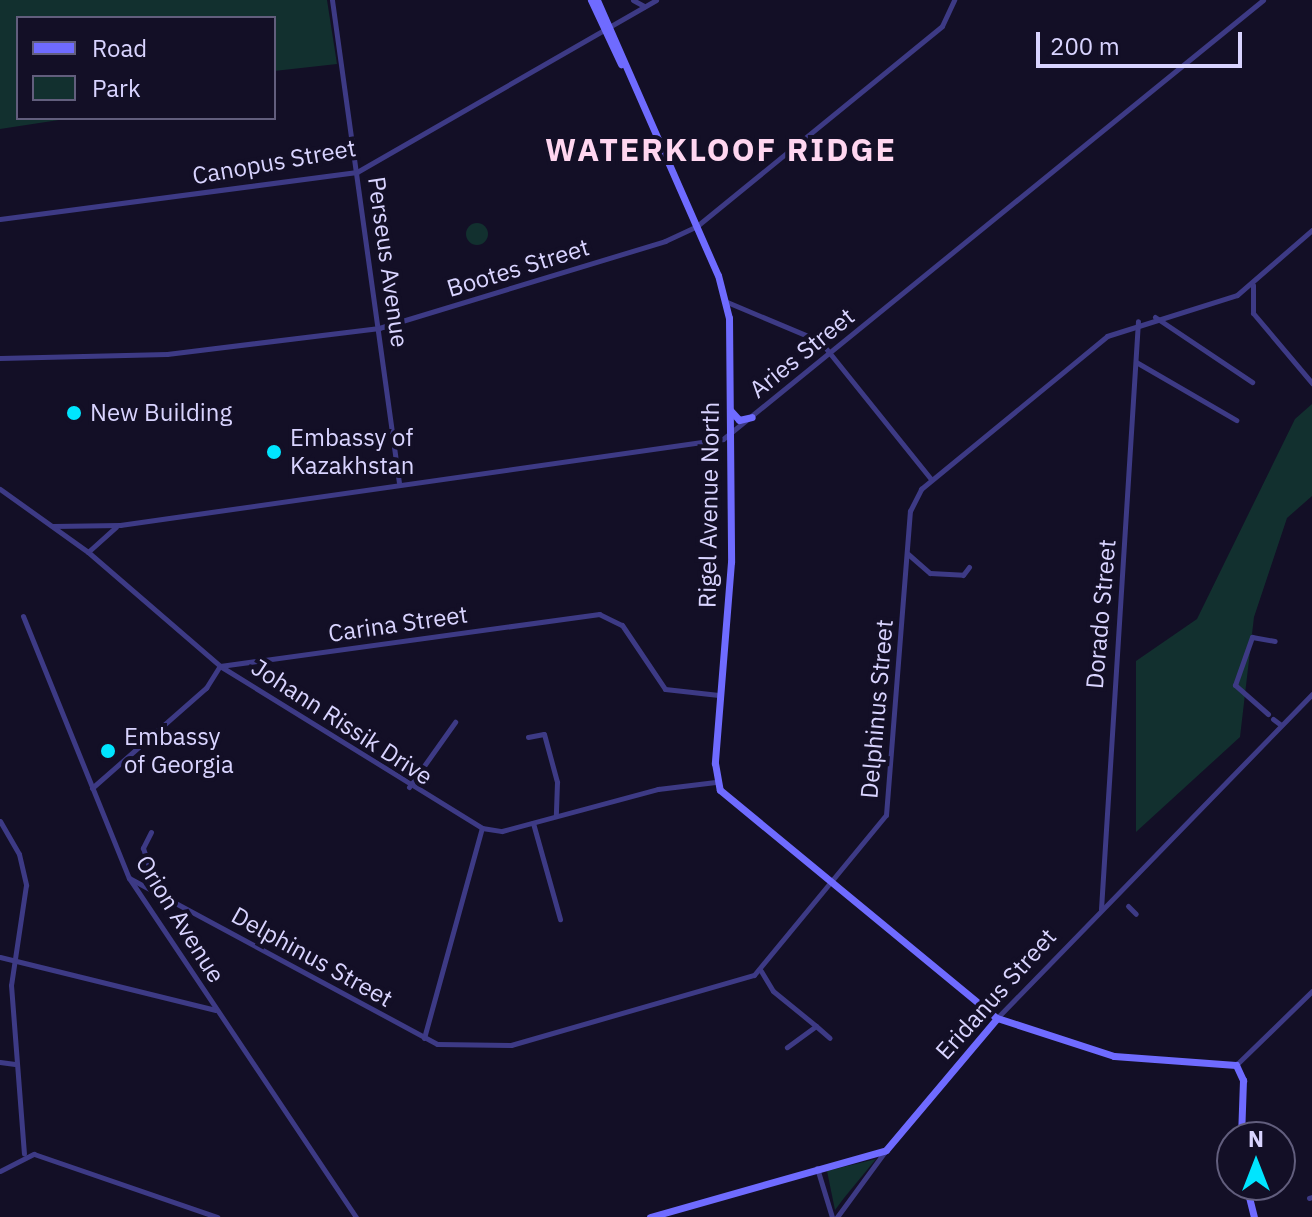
<!DOCTYPE html>
<style>
body{margin:0}
#map{position:relative;width:1312px;height:1217px;overflow:hidden;background:#130f26;font-family:"IBM Plex Sans",sans-serif}
div>[style]{position:absolute}
.green>*{inset:0;background:#12302f}
.round{border-radius:50%}
.street>*{height:5px;margin:-2.5px;padding:0 2.5px;transform-origin:2.5px;border-radius:2.5px;background:#3d3a85}
.secondary>*{height:7px;margin:-3.5px;padding:0 3.5px;transform-origin:3.5px;border-radius:3.5px;background:#6f6bff}
.dots>*{width:22px;height:22px;translate:-50% -50%;box-sizing:border-box;border:4px solid #130f26;border-radius:50%}
span{translate:-50% -50%;white-space:nowrap;text-align:center;line-height:1.15;-webkit-text-stroke:8px #130f26;paint-order:stroke}
.street-label{font-size:24px;color:#d9d4ff}
.poi-label{font-size:24px;color:#d9d4ff}
.left{translate:0 -50%;text-align:left}
.district-label{font-size:32px;color:#ffd6f0;font-weight:700;letter-spacing:2px}
.legend{position:absolute;left:16px;top:16px;width:260px;height:104px;box-sizing:border-box;background:#130f26;border:2px solid #625e7d;margin:0;padding:10px 14px;list-style:none;font-size:24px;color:#d9d4ff}
.legend li{display:flex;align-items:center;gap:16px;height:40px}
.legend b{width:40px;border:2px solid #625e7d}
.north{position:absolute;left:1216px;top:1121px;width:80px;height:80px;box-sizing:border-box;background:#130f26;border:2px solid #625e7d;border-radius:50%;rotate:0deg;font-size:22px;font-weight:700;line-height:32px;text-align:center;color:#d9d4ff}
.north::after{content:'';display:block;margin:auto;width:28px;height:36px;background:#00e5ff;clip-path:polygon(50% 0,100% 100%,50% 72%,0 100%)}
.scale{position:absolute;left:1036px;top:32px;width:206px;height:36px;box-sizing:border-box;border:4px solid #d9d4ff;border-top:0;padding-left:10px;font-size:24px;line-height:28px;white-space:nowrap;color:#d9d4ff;-webkit-text-stroke:6px #130f26;paint-order:stroke}
</style>
<div id="map">
<div class="green">
<div style="clip-path:polygon(0 0,327px 0,337px 64px,274px 71px,274px 18px,18px 18px,18px 118px,72px 118px,0 129px)"></div>
<div class="round" style="left:466px;top:223px;width:22px;height:22px"></div>
<div style="clip-path:polygon(1312px 404px,1312px 496px,1287px 518px,1254px 617px,1240px 737px,1136px 832px,1136px 661px,1197px 619px,1295px 419px)"></div>
<div style="clip-path:polygon(876px 1159px,844px 1198px,835px 1210px,827px 1171px)"></div>
</div>
<div class="street">
<div style="left:332px;top:0;width:487px;rotate:82.1deg"></div>
<div style="left:633px;top:0;width:13px;rotate:29deg"></div>
<div style="left:0;top:219px;width:360px;rotate:-7.5deg"></div>
<div style="left:357px;top:172px;width:345px;rotate:-29.9deg"></div>
<div style="left:1253px;top:285px;width:28px;rotate:90deg"></div>
<div style="left:1253px;top:313px;width:92px;rotate:49.9deg"></div>
<div style="left:727px;top:302px;width:101px;rotate:22.8deg"></div>
<div style="left:820px;top:341px;width:177px;rotate:51.2deg"></div>
<div style="left:1155px;top:317px;width:117px;rotate:33.8deg"></div>
<div style="left:0;top:358px;width:167px;rotate:-1.4deg"></div>
<div style="left:167px;top:354px;width:214px;rotate:-7deg"></div>
<div style="left:379px;top:328px;width:299px;rotate:-16.9deg"></div>
<div style="left:665px;top:241px;width:35px;rotate:-25deg"></div>
<div style="left:697px;top:226px;width:316px;rotate:-39.2deg"></div>
<div style="left:942px;top:26px;width:29px;rotate:-65deg"></div>
<div style="left:1136px;top:362px;width:116px;rotate:30.1deg"></div>
<div style="left:0;top:489px;width:108px;rotate:35.6deg"></div>
<div style="left:88px;top:552px;width:174px;rotate:40.8deg"></div>
<div style="left:220px;top:666px;width:308px;rotate:31.7deg"></div>
<div style="left:482px;top:828px;width:20px;rotate:9deg"></div>
<div style="left:502px;top:831px;width:162px;rotate:-15.1deg"></div>
<div style="left:658px;top:789px;width:58px;rotate:-6.9deg"></div>
<div style="left:53px;top:526px;width:67px;rotate:-0.9deg"></div>
<div style="left:120px;top:525px;width:609px;rotate:-8.12deg"></div>
<div style="left:723px;top:439px;width:696px;rotate:-39.11deg"></div>
<div style="left:88px;top:552px;width:38px;rotate:-42deg"></div>
<div style="left:908px;top:554px;width:29px;rotate:41deg"></div>
<div style="left:930px;top:573px;width:33px;rotate:3deg"></div>
<div style="left:963px;top:575px;width:10px;rotate:-53deg"></div>
<div style="left:23px;top:616px;width:283px;rotate:68deg"></div>
<div style="left:129px;top:878px;width:408px;rotate:56.2deg"></div>
<div style="left:1268px;top:714px;width:44px;rotate:-138.7deg"></div>
<div style="left:1235px;top:685px;width:51px;rotate:-70.5deg"></div>
<div style="left:1252px;top:637px;width:23px;rotate:10deg"></div>
<div style="left:1273px;top:719px;width:10px;rotate:37deg"></div>
<div style="left:528px;top:737px;width:16px;rotate:-11deg"></div>
<div style="left:544px;top:734px;width:50px;rotate:74.8deg"></div>
<div style="left:557px;top:782px;width:34px;rotate:92deg"></div>
<div style="left:409px;top:787px;width:80px;rotate:-54.7deg"></div>
<div style="left:92px;top:788px;width:152px;rotate:-41.3deg"></div>
<div style="left:206px;top:688px;width:26px;rotate:-58deg"></div>
<div style="left:220px;top:666px;width:383px;rotate:-7.8deg"></div>
<div style="left:599px;top:614px;width:25px;rotate:26deg"></div>
<div style="left:622px;top:625px;width:77px;rotate:56.1deg"></div>
<div style="left:665px;top:689px;width:54px;rotate:6.3deg"></div>
<div style="left:0;top:821px;width:38px;rotate:60deg"></div>
<div style="left:19px;top:854px;width:32px;rotate:77deg"></div>
<div style="left:26px;top:885px;width:101px;rotate:98.5deg"></div>
<div style="left:11px;top:985px;width:169px;rotate:85.6deg"></div>
<div style="left:533px;top:823px;width:100px;rotate:74.3deg"></div>
<div style="left:151px;top:832px;width:18px;rotate:117deg"></div>
<div style="left:143px;top:848px;width:45px;rotate:72deg"></div>
<div style="left:129px;top:878px;width:350px;rotate:28.3deg"></div>
<div style="left:437px;top:1044px;width:74px;rotate:0.8deg"></div>
<div style="left:511px;top:1045px;width:253px;rotate:-16.1deg"></div>
<div style="left:754px;top:975px;width:207px;rotate:-50.5deg"></div>
<div style="left:886px;top:815px;width:305px;rotate:-85.5deg"></div>
<div style="left:910px;top:511px;width:25px;rotate:-63deg"></div>
<div style="left:921px;top:489px;width:241px;rotate:-39.4deg"></div>
<div style="left:1107px;top:336px;width:136px;rotate:-17.5deg"></div>
<div style="left:1237px;top:295px;width:99px;rotate:-40.9deg"></div>
<div style="left:1128px;top:906px;width:11px;rotate:45deg"></div>
<div style="left:1101px;top:909px;width:589px;rotate:-86.4deg"></div>
<div style="left:0;top:957px;width:222px;rotate:13.8deg"></div>
<div style="left:761px;top:971px;width:23px;rotate:59deg"></div>
<div style="left:773px;top:991px;width:55px;rotate:39.1deg"></div>
<div style="left:816px;top:1026px;width:36px;rotate:144deg"></div>
<div style="left:997px;top:1018px;width:452px;rotate:-45.8deg"></div>
<div style="left:816px;top:1026px;width:18px;rotate:41deg"></div>
<div style="left:424px;top:1038px;width:218px;rotate:-74.6deg"></div>
<div style="left:0;top:1062px;width:15px;rotate:8deg"></div>
<div style="left:1236px;top:1065px;width:106px;rotate:-44.2deg"></div>
<div style="left:817px;top:1168px;width:51px;rotate:73deg"></div>
<div style="left:0;top:1171px;width:38px;rotate:-27deg"></div>
<div style="left:34px;top:1154px;width:194px;rotate:19deg"></div>
<div style="left:1309px;top:1198px;width:3px;rotate:-18deg"></div>
<div style="left:837px;top:1217px;width:83px;rotate:-53.8deg"></div>
</div>
<div class="secondary">
<div style="left:591px;top:0;width:71px;rotate:64.9deg"></div>
<div style="left:597px;top:0;width:300px;rotate:66.3deg"></div>
<div style="left:718px;top:275px;width:44px;rotate:75.7deg"></div>
<div style="left:729px;top:318px;width:244px;rotate:89.5deg"></div>
<div style="left:731px;top:562px;width:202px;rotate:94.6deg"></div>
<div style="left:715px;top:763px;width:27px;rotate:80deg"></div>
<div style="left:720px;top:790px;width:359px;rotate:39.5deg"></div>
<div style="left:997px;top:1018px;width:123px;rotate:18deg"></div>
<div style="left:1114px;top:1056px;width:122px;rotate:4.2deg"></div>
<div style="left:1236px;top:1065px;width:17px;rotate:65deg"></div>
<div style="left:1243px;top:1080px;width:57px;rotate:92deg"></div>
<div style="left:731px;top:411px;width:12px;rotate:48deg"></div>
<div style="left:739px;top:420px;width:13px;rotate:-13deg"></div>
<div style="left:1246px;top:1185px;width:33px;rotate:76deg"></div>
<div style="left:650px;top:1217px;width:245px;rotate:-15.8deg"></div>
<div style="left:886px;top:1150px;width:172px;rotate:-49.9deg"></div>
</div>
<div class="dots">
<div style="left:74px;top:413px;background:#00e5ff"></div>
<div style="left:274px;top:452px;background:#00e5ff"></div>
<div style="left:108px;top:751px;background:#00e5ff"></div>
</div>
<div class="street-label">
<span style="left:274px;top:162px;rotate:-10deg">Canopus Street</span>
<span style="left:388px;top:262px;rotate:82deg">Perseus Avenue</span>
<span style="left:518px;top:268px;rotate:-17deg">Bootes Street</span>
<span style="left:802px;top:353px;rotate:-39deg">Aries Street</span>
<span style="left:709px;top:505px;rotate:-89deg">Rigel Avenue North</span>
<span style="left:1101px;top:614px;rotate:-85deg">Dorado Street</span>
<span style="left:398px;top:624px;rotate:-8deg">Carina Street</span>
<span style="left:877px;top:709px;rotate:-85deg">Delphinus Street</span>
<span style="left:342px;top:722px;rotate:33deg">Johann Rissik Drive</span>
<span style="left:180px;top:919px;rotate:58deg">Orion Avenue</span>
<span style="left:312px;top:957px;rotate:29deg">Delphinus Street</span>
<span style="left:996px;top:994px;rotate:-48deg">Eridanus Street</span>
</div>
<div class="poi-label">
<span class="left" style="left:90px;top:413px">New Building</span>
<span class="left" style="left:290px;top:452px">Embassy of<br>Kazakhstan</span>
<span class="left" style="left:124px;top:751px">Embassy<br>of Georgia</span>
</div>
<div class="district-label">
<span style="left:721px;top:149px">WATERKLOOF RIDGE</span>
</div>
<ul class="legend">
<li><b style="height:10px;background:#6f6bff"></b>Road</li>
<li><b style="height:22px;background:#12302f"></b>Park</li>
</ul>
<div class="north">N</div>
<div class="scale">200 m</div>
</div>
